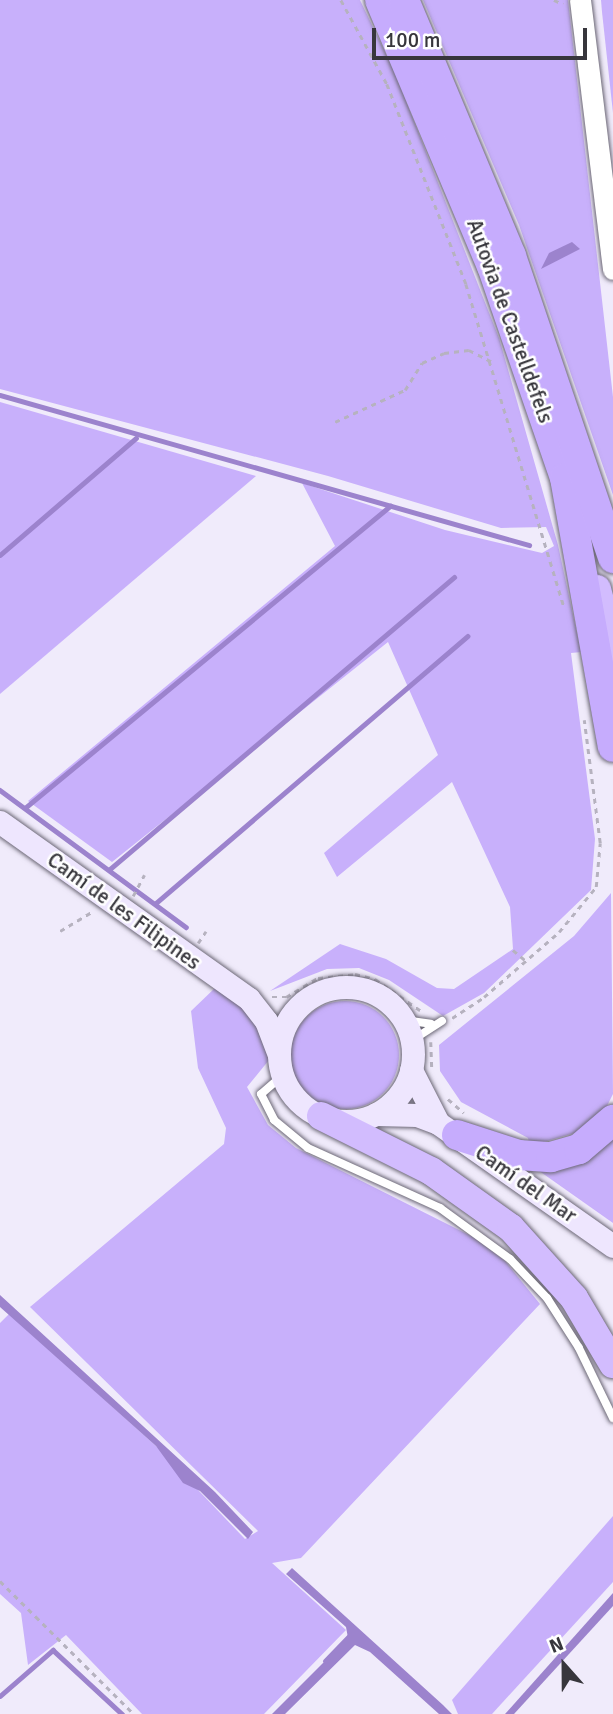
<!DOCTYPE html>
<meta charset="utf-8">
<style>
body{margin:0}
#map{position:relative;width:613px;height:1714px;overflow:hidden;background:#f0ebfb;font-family:Signika,sans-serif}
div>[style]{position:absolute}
.green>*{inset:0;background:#c8b0fb}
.round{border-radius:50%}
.water>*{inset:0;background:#9c83cd}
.stream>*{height:4.5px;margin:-2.25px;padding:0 2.25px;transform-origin:2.25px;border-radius:2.25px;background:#9c83cd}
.path>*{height:2.5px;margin-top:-1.25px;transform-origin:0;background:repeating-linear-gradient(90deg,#b6b2bf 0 5px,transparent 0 10px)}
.roads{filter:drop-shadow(0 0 2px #6c6876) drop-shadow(0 0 2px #6c6876)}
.service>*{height:8px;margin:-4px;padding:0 4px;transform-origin:4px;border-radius:4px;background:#fff}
.tertiary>*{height:21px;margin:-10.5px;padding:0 10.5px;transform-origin:10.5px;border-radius:10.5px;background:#fff}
.secondary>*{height:23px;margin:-11.5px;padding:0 11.5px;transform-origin:11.5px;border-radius:11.5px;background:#eee6fe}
.secondary>.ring{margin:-11.5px;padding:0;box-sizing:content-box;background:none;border:23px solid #eee6fe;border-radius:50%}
.trunk>*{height:28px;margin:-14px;padding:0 14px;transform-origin:14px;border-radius:14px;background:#d2bcfe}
.motorway>*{height:30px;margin:-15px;padding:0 15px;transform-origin:15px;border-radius:15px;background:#c6acfd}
span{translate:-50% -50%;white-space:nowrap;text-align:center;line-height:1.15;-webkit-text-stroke:5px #fff;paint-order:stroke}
.street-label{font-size:21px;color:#37363c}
.north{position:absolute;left:529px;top:1630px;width:70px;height:70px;-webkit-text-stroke:5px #fff;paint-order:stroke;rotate:339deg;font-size:19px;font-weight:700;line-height:28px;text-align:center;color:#37363c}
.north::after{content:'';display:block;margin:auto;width:24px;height:32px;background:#37363c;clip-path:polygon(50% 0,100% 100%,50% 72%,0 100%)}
.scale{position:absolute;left:372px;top:28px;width:215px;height:32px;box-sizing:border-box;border:4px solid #37363c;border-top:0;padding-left:9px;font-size:21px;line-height:24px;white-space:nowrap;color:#37363c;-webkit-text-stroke:5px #fff;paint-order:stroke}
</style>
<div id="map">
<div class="green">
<div style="clip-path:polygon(0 0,360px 0,395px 73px,499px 338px,558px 545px,581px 652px,571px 653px,595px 839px,591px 890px,484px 993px,443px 1016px,389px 980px,359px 968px,327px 969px,270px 991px,340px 944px,386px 959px,437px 988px,454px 989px,513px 949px,510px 907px,452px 782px,337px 877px,324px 853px,438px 755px,388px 642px,112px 862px,28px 801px,335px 546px,302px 483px,445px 530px,542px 553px,554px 546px,546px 527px,501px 528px,328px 476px,0 389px)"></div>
<div style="clip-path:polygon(423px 0,568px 0,613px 397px,613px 495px,519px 225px)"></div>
<div style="clip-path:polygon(601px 0,613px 0,613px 113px,602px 12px)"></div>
<div style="clip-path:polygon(0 402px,256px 476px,0 694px)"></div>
<div style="clip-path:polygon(611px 893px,613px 1094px,603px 1114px,578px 1132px,530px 1146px,528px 1138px,461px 1102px,440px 1071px,439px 1045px,574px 936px)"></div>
<div style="clip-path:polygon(216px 987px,252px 1014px,269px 1060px,247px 1087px,268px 1125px,296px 1148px,473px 1237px,505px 1261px,540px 1304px,301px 1558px,272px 1563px,346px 1630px,264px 1714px,142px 1714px,66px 1635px,28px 1665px,21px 1613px,0 1594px,0 1323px,9px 1314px,156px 1446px,245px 1539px,258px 1531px,30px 1307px,224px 1144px,226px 1128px,198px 1068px,191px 1011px)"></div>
<div class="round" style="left:291px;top:1001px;width:108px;height:108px"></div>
<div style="clip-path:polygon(613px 1135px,613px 1223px,535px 1168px)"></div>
<div style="clip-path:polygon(613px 1516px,613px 1582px,492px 1714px,458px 1714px,452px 1700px)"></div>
</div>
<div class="water">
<div style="clip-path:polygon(572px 242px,580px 249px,541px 269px,549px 253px)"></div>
<div style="clip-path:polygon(0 1295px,215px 1492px,253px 1532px,248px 1539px,200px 1491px,183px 1483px,156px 1446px,0 1307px)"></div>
<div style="clip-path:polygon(292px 1568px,443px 1705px,452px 1714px,439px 1714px,370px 1652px,355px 1645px,285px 1714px,272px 1714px,348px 1638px,346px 1627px,286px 1574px)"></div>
<div style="clip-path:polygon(613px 1593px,613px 1606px,514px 1714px,505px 1714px)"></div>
</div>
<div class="stream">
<div style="left:0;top:395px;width:550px;rotate:15.83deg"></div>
<div style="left:0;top:555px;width:179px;rotate:-40.7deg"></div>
<div style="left:0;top:790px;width:231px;rotate:36.4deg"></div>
<div style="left:25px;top:808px;width:474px;rotate:-39.6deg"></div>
<div style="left:110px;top:869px;width:451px;rotate:-40.3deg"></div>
<div style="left:156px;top:903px;width:410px;rotate:-40.6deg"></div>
<div style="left:325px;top:1661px;width:36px;rotate:-46deg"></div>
<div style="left:0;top:1696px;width:70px;rotate:-41deg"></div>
<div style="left:53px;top:1650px;width:94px;rotate:42.8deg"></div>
</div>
<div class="path">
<div style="left:341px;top:0;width:96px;rotate:61.3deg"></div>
<div style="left:387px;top:84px;width:215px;rotate:68.4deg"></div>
<div style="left:466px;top:284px;width:338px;rotate:73.1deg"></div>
<div style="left:554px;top:0;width:10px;rotate:24deg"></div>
<div style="left:335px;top:422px;width:77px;rotate:-24.6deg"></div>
<div style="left:405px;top:390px;width:32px;rotate:-58deg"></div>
<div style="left:422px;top:363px;width:24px;rotate:-24deg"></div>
<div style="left:444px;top:353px;width:25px;rotate:-7deg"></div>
<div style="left:469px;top:350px;width:25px;rotate:27deg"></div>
<div style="left:133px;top:896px;width:24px;rotate:-62deg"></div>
<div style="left:60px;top:931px;width:39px;rotate:-31deg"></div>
<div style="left:198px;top:943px;width:14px;rotate:-56deg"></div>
<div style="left:513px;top:950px;width:17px;rotate:40deg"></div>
<div style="left:272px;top:997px;width:14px"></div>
<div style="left:286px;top:997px;width:37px;rotate:-31deg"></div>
<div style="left:318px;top:978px;width:37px;rotate:-6deg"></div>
<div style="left:355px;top:974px;width:21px;rotate:14deg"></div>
<div style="left:375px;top:979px;width:55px;rotate:34.6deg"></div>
<div style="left:452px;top:1018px;width:38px;rotate:-33deg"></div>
<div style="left:484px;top:997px;width:99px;rotate:-40.9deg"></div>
<div style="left:559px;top:932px;width:58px;rotate:-50.6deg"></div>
<div style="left:596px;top:887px;width:44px;rotate:-84.8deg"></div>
<div style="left:600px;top:843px;width:124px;rotate:-97.4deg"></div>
<div style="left:431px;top:1042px;width:25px;rotate:88deg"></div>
<div style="left:448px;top:1099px;width:21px;rotate:41deg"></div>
<div style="left:0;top:1581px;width:189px;rotate:44.8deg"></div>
</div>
<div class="roads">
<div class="service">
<div style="left:404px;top:1020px;width:27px;rotate:8deg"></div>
<div style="left:411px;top:1041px;width:37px;rotate:-33deg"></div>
<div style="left:283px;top:1075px;width:29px;rotate:139deg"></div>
<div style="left:261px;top:1094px;width:29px;rotate:63deg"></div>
<div style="left:274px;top:1120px;width:44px;rotate:39.5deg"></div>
<div style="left:308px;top:1148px;width:145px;rotate:24.4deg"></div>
<div style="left:440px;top:1208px;width:87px;rotate:36.1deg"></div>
<div style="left:510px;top:1259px;width:54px;rotate:46.5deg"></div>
<div style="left:547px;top:1298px;width:59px;rotate:57.4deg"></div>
<div style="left:579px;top:1348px;width:78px;rotate:64.1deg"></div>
</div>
<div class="tertiary">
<div style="left:580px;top:0;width:271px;rotate:83deg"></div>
</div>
<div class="secondary">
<div style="left:0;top:822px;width:305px;rotate:35.4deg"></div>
<div style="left:249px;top:999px;width:28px;rotate:52deg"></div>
<div style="left:266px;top:1021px;width:36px;rotate:69deg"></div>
<div class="ring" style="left:279px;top:987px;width:111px;height:111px"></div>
<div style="left:411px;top:1070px;width:59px;rotate:63deg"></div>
<div style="left:376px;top:1114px;width:41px;rotate:1.4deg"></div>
<div style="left:417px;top:1115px;width:22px;rotate:21deg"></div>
<div style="left:438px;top:1123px;width:214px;rotate:35.1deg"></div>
</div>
<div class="trunk">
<div style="left:597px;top:589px;width:64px;rotate:75.5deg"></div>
<div style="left:321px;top:1116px;width:123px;rotate:26.6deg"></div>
<div style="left:431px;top:1171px;width:98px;rotate:35.5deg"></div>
<div style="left:511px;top:1228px;width:94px;rotate:48deg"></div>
<div style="left:574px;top:1298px;width:77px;rotate:59.4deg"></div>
</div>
<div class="motorway">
<div style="left:380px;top:0;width:289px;rotate:67.2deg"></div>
<div style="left:492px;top:266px;width:224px;rotate:71deg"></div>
<div style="left:565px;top:478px;width:273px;rotate:79.9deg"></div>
<div style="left:404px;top:0;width:277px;rotate:67.3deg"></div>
<div style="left:511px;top:256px;width:319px;rotate:71.3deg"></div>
<div style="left:457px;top:1135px;width:65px;rotate:17.9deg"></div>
<div style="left:519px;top:1155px;width:32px;rotate:4deg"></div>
<div style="left:551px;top:1157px;width:29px;rotate:-16deg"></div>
<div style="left:579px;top:1149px;width:45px;rotate:-40.5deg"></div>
</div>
</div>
<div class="street-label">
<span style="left:510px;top:321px;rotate:70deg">Autovia de Castelldefels</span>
<span style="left:124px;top:911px;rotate:36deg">Camí de les Filipines</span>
<span style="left:526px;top:1184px;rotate:35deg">Camí del Mar</span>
</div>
<div class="north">N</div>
<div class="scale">100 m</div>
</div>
